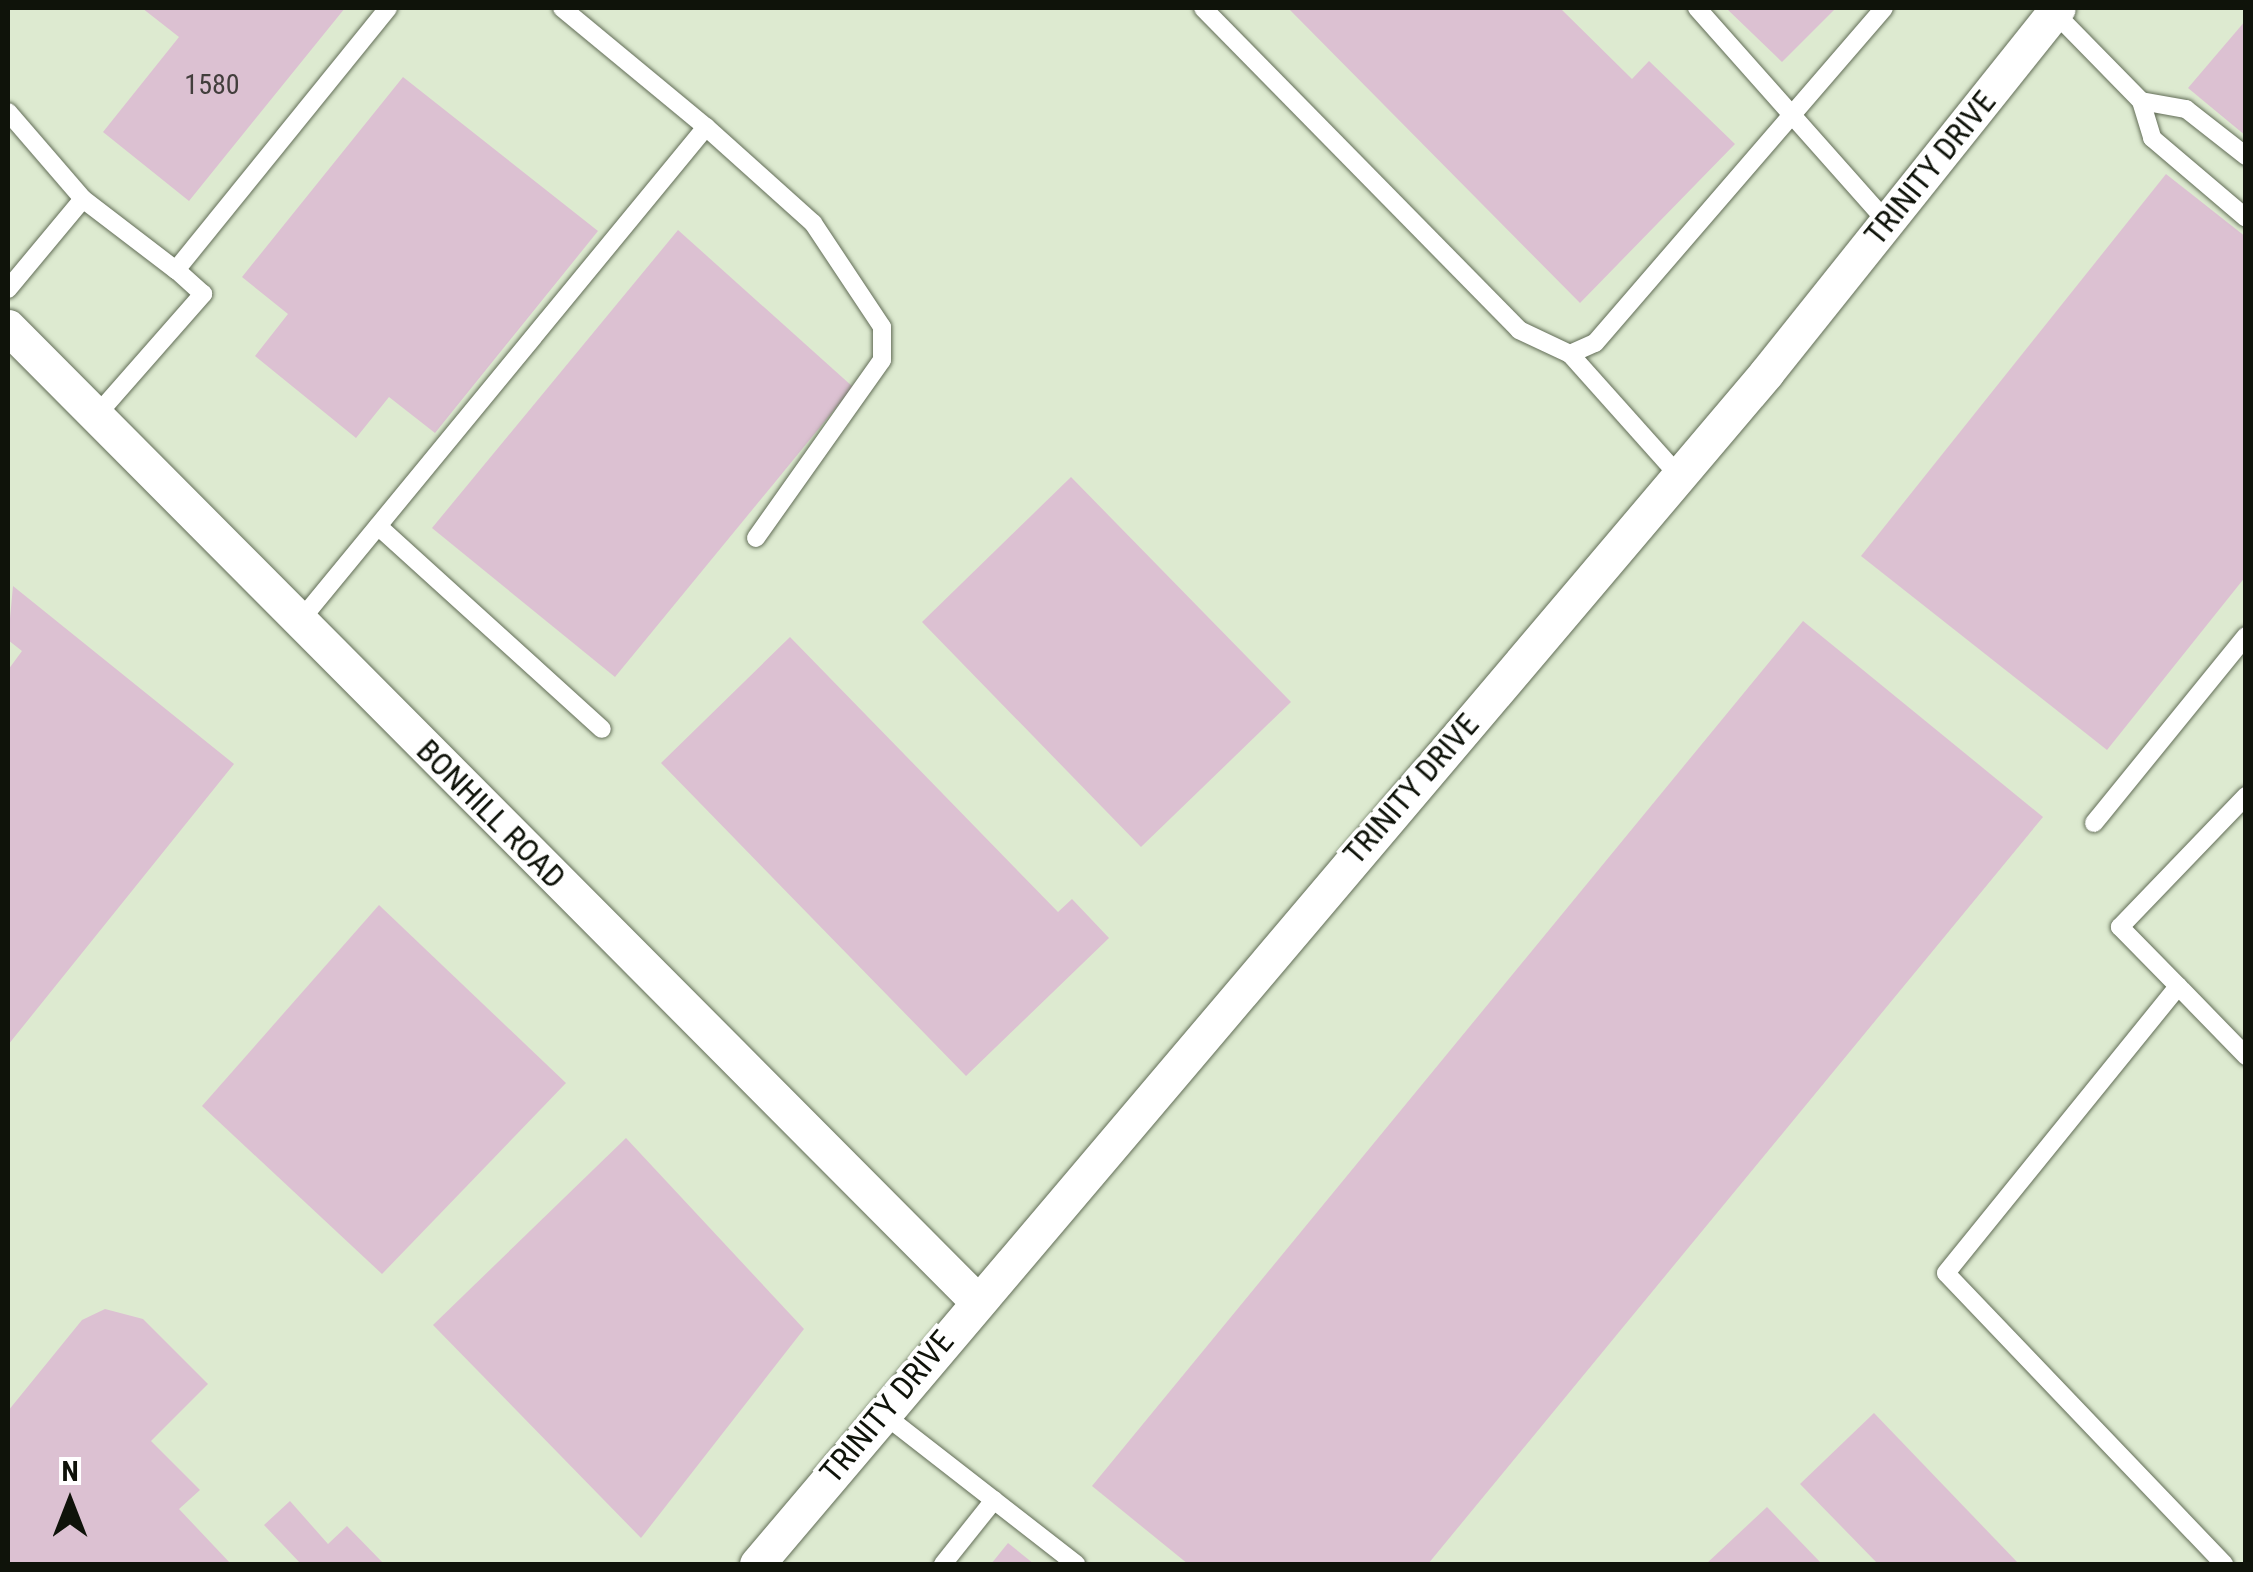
<!DOCTYPE html>
<style>
body{margin:0}
#map{position:relative;width:2253px;height:1572px;overflow:hidden;background:#ddead0;font-family:"Roboto Condensed",sans-serif}
div>[style]{position:absolute}
.building>*{inset:0;background:#dcc1d2}
.roads{filter:drop-shadow(0 0 2px #626d57) drop-shadow(0 0 2px #626d57)}
.lane>*{height:18px;margin:-9px;padding:0 9px;transform-origin:9px;border-radius:9px;background:#fff}
.street>*{height:35px;margin:-17.5px;padding:0 17.5px;transform-origin:17.5px;border-radius:17.5px;background:#fff}
span{translate:-50% -50%;white-space:nowrap;text-align:center;line-height:1.15;-webkit-text-stroke:8px #fff;paint-order:stroke}
.number-label{font-size:28px;color:#423e3c}
.number-label span{-webkit-text-stroke-width:0}
.street-label{font-size:32px;color:#0f130a}
.frame{position:absolute;inset:0;border:10px solid #0f130a;pointer-events:none}
.north{position:absolute;left:20px;top:1452px;width:100px;height:100px;-webkit-text-stroke:8px #fff;paint-order:stroke;rotate:0deg;font-size:28px;font-weight:700;line-height:40px;text-align:center;color:#0f130a}
.north::after{content:'';display:block;margin:auto;width:35px;height:45px;background:#0f130a;clip-path:polygon(50% 0,100% 100%,50% 72%,0 100%)}
</style>
<div id="map">
<div class="building">
<div style="clip-path:polygon(142px 8px,345px 8px,189px 201px,103px 132px,179px 37px)"></div>
<div style="clip-path:polygon(1288px 8px,1560px 8px,1632px 79px,1649px 61px,1735px 144px,1580px 303px)"></div>
<div style="clip-path:polygon(1726px 8px,1836px 8px,1782px 62px)"></div>
<div style="clip-path:polygon(2246px 20px,2246px 136px,2188px 88px)"></div>
<div style="clip-path:polygon(403px 77px,598px 231px,435px 433px,389px 397px,356px 438px,255px 356px,288px 314px,242px 277px)"></div>
<div style="clip-path:polygon(2166px 174px,2246px 237px,2246px 576px,2107px 750px,1861px 556px)"></div>
<div style="clip-path:polygon(678px 230px,853px 387px,615px 677px,432px 528px)"></div>
<div style="clip-path:polygon(1071px 477px,1291px 702px,1141px 847px,922px 622px)"></div>
<div style="clip-path:polygon(13px 586px,234px 764px,8px 1045px,8px 670px,22px 651px,8px 640px)"></div>
<div style="clip-path:polygon(1803px 621px,2043px 817px,1428px 1564px,1188px 1564px,1092px 1486px)"></div>
<div style="clip-path:polygon(790px 637px,1058px 912px,1072px 899px,1109px 938px,966px 1076px,661px 763px)"></div>
<div style="clip-path:polygon(379px 905px,566px 1083px,382px 1274px,202px 1106px)"></div>
<div style="clip-path:polygon(626px 1138px,804px 1329px,641px 1538px,433px 1325px)"></div>
<div style="clip-path:polygon(105px 1309px,143px 1319px,208px 1384px,151px 1441px,200px 1490px,179px 1509px,231px 1564px,8px 1564px,8px 1411px,82px 1320px)"></div>
<div style="clip-path:polygon(1874px 1413px,2019px 1564px,1878px 1564px,1800px 1484px)"></div>
<div style="clip-path:polygon(290px 1501px,328px 1544px,347px 1526px,384px 1564px,301px 1564px,264px 1525px)"></div>
<div style="clip-path:polygon(1767px 1507px,1822px 1564px,1706px 1564px)"></div>
<div style="clip-path:polygon(1008px 1543px,1034px 1564px,991px 1564px)"></div>
</div>
<div class="roads">
<div class="lane">
<div style="left:562px;top:8px;width:187px;rotate:39.6deg"></div>
<div style="left:1203px;top:8px;width:451px;rotate:45.5deg"></div>
<div style="left:1519px;top:330px;width:56px;rotate:25.2deg"></div>
<div style="left:1570px;top:354px;width:27px;rotate:-24deg"></div>
<div style="left:1595px;top:343px;width:442px;rotate:-49.2deg"></div>
<div style="left:1697px;top:8px;width:286px;rotate:48.4deg"></div>
<div style="left:2050px;top:8px;width:130px;rotate:45.6deg"></div>
<div style="left:2141px;top:101px;width:46px;rotate:10.1deg"></div>
<div style="left:2186px;top:109px;width:76px;rotate:38.1deg"></div>
<div style="left:2141px;top:101px;width:39px;rotate:73deg"></div>
<div style="left:2152px;top:138px;width:123px;rotate:40.4deg"></div>
<div style="left:8px;top:112px;width:115px;rotate:49.2deg"></div>
<div style="left:83px;top:199px;width:117px;rotate:37.4deg"></div>
<div style="left:176px;top:270px;width:337px;rotate:-51deg"></div>
<div style="left:8px;top:289px;width:117px;rotate:-50.2deg"></div>
<div style="left:1570px;top:354px;width:162px;rotate:48.2deg"></div>
<div style="left:95px;top:417px;width:164px;rotate:-48.7deg"></div>
<div style="left:203px;top:294px;width:36px;rotate:-138deg"></div>
<div style="left:378px;top:526px;width:302px;rotate:42.2deg"></div>
<div style="left:299px;top:622px;width:641px;rotate:-50.57deg"></div>
<div style="left:706px;top:127px;width:144px;rotate:41.9deg"></div>
<div style="left:813px;top:223px;width:125px;rotate:56.4deg"></div>
<div style="left:882px;top:327px;width:33px;rotate:90deg"></div>
<div style="left:882px;top:360px;width:218px;rotate:125.3deg"></div>
<div style="left:2094px;top:823px;width:241px;rotate:-50.9deg"></div>
<div style="left:2178px;top:986px;width:83px;rotate:-134.5deg"></div>
<div style="left:2120px;top:927px;width:182px;rotate:-46.1deg"></div>
<div style="left:882px;top:1413px;width:246px;rotate:37.9deg"></div>
<div style="left:943px;top:1564px;width:82px;rotate:-51.4deg"></div>
<div style="left:2224px;top:1564px;width:402px;rotate:-133.7deg"></div>
<div style="left:1946px;top:1273px;width:369px;rotate:-51deg"></div>
<div style="left:2178px;top:986px;width:98px;rotate:45.8deg"></div>
</div>
<div class="street">
<div style="left:8px;top:327px;width:1372px;rotate:45.15deg"></div>
<div style="left:757px;top:1564px;width:1562px;rotate:-49.72deg"></div>
<div style="left:1767px;top:372px;width:466px;rotate:-51.4deg"></div>
</div>
</div>
<div class="number-label">
<span style="left:212px;top:85px">1580</span>
</div>
<div class="street-label">
<span style="left:1930px;top:168px;rotate:-51deg">TRINITY DRIVE</span>
<span style="left:1411px;top:789px;rotate:-49deg">TRINITY DRIVE</span>
<span style="left:491px;top:814px;rotate:45deg">BONHILL ROAD</span>
<span style="left:887px;top:1407px;rotate:-50deg">TRINITY DRIVE</span>
</div>
<div class="frame"></div>
<div class="north">N</div>
</div>
